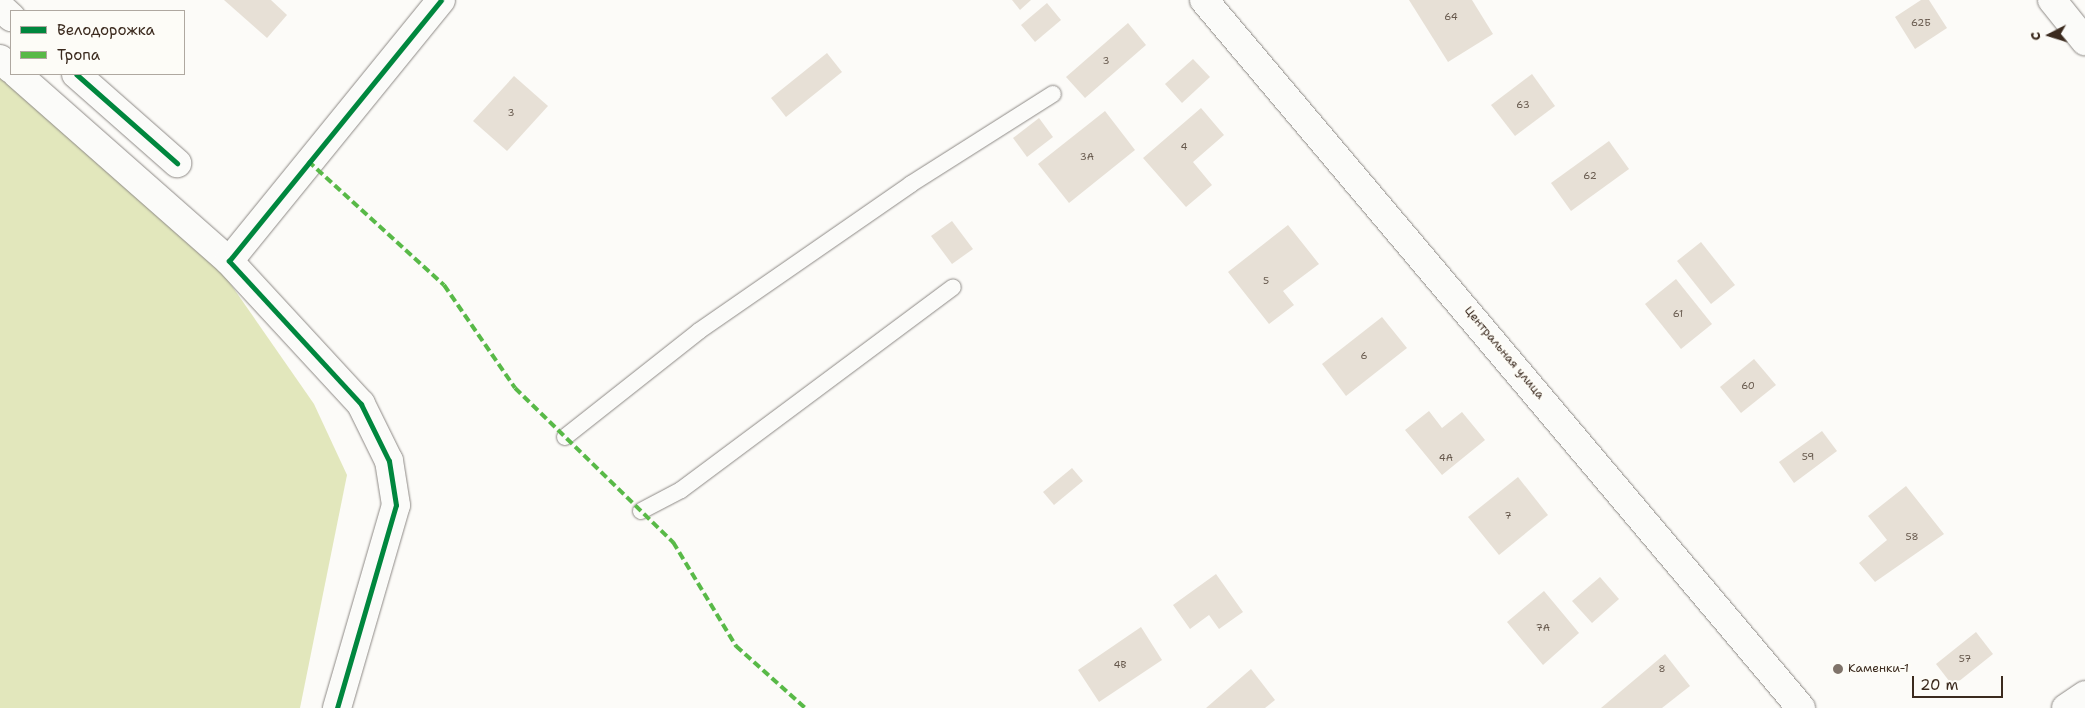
<!DOCTYPE html>
<meta charset="utf-8">
<style>
body{margin:0}
#map{position:relative;width:2085px;height:708px;overflow:hidden;background:#fcfbf8;font-family:"Shantell Sans",sans-serif}
div>[style]{position:absolute}
.green>*{inset:0;background:#e2e7bc}
.building>*{inset:0;background:#e7e0d6}
.roads{filter:drop-shadow(0 0 1px #8d8985) drop-shadow(0 0 1px #8d8985)}
.service>*{height:16px;margin:-8px;padding:0 8px;transform-origin:8px;border-radius:8px;background:#fbfbf9}
.minor>*{height:28px;margin:-14px;padding:0 14px;transform-origin:14px;border-radius:14px;background:#fbfbf9}
.secondary>*{height:28px;margin:-14px;padding:0 14px;transform-origin:14px;border-radius:14px;background:#fbfbf9}
.quiet>*{height:4px;margin-top:-2px;transform-origin:0;background:repeating-linear-gradient(90deg,#58b947 0 8px,transparent 0 12px)}
.cycleway>*{height:5px;margin:-2.5px;padding:0 2.5px;transform-origin:2.5px;border-radius:2.5px;background:#00873e}
.dots>*{width:14px;height:14px;translate:-50% -50%;box-sizing:border-box;border:2px solid #fdfcf7;border-radius:50%}
span{translate:-50% -50%;white-space:nowrap;text-align:center;line-height:1.15;-webkit-text-stroke:5px #fdfcf7;paint-order:stroke}
.number-label{font-size:10px;color:#66584c}
.number-label span{-webkit-text-stroke-width:0}
.street-label{font-size:12px;color:#3b2a1e}
.poi-label{font-size:12px;color:#3b2a1e}
.left{translate:0 -50%;text-align:left}
.legend{position:absolute;left:10px;top:10px;width:175px;height:65px;box-sizing:border-box;background:#fdfcf7;border:1px solid #afa8a0;margin:0;padding:6px 9px;list-style:none;font-size:15px;color:#3b2a1e}
.legend li{display:flex;align-items:center;gap:10px;height:25px}
.legend b{width:25px;border:1px solid #afa8a0}
.north{position:absolute;left:2025px;top:10px;width:50px;height:50px;-webkit-text-stroke:4px #fdfcf7;paint-order:stroke;rotate:265deg;font-size:14px;font-weight:700;line-height:20px;text-align:center;color:#3b2a1e}
.north::after{content:'';display:block;margin:auto;width:18px;height:22px;background:#3b2a1e;clip-path:polygon(50% 0,100% 100%,50% 72%,0 100%)}
.scale{position:absolute;left:1912px;top:676px;width:91px;height:22px;box-sizing:border-box;border:2px solid #3b2a1e;border-top:0;padding-left:6px;font-size:15px;line-height:18px;white-space:nowrap;color:#3b2a1e;-webkit-text-stroke:4px #fdfcf7;paint-order:stroke}
</style>
<div id="map">
<div class="green">
<div style="clip-path:polygon(0 77px,225px 276px,314px 404px,347px 475px,300px 708px,0 708px)"></div>
</div>
<div class="building">
<div style="clip-path:polygon(224px 0,271px 0,287px 15px,267px 38px)"></div>
<div style="clip-path:polygon(1012px 0,1031px 0,1020px 10px)"></div>
<div style="clip-path:polygon(1409px 0,1472px 0,1493px 34px,1448px 62px)"></div>
<div style="clip-path:polygon(1921px 0,1929px 0,1947px 28px,1915px 49px,1895px 17px)"></div>
<div style="clip-path:polygon(1047px 3px,1061px 20px,1035px 42px,1021px 25px)"></div>
<div style="clip-path:polygon(1128px 23px,1146px 45px,1085px 98px,1066px 77px)"></div>
<div style="clip-path:polygon(827px 53px,842px 72px,786px 117px,771px 98px)"></div>
<div style="clip-path:polygon(1193px 59px,1210px 77px,1182px 103px,1165px 84px)"></div>
<div style="clip-path:polygon(1532px 74px,1555px 106px,1515px 136px,1491px 105px)"></div>
<div style="clip-path:polygon(514px 76px,548px 106px,507px 151px,473px 121px)"></div>
<div style="clip-path:polygon(1201px 108px,1224px 135px,1193px 162px,1212px 185px,1186px 207px,1143px 158px)"></div>
<div style="clip-path:polygon(1105px 111px,1135px 150px,1069px 203px,1038px 164px)"></div>
<div style="clip-path:polygon(1039px 118px,1053px 137px,1027px 157px,1013px 138px)"></div>
<div style="clip-path:polygon(1609px 141px,1629px 169px,1571px 211px,1551px 183px)"></div>
<div style="clip-path:polygon(952px 221px,973px 249px,952px 264px,931px 236px)"></div>
<div style="clip-path:polygon(1288px 225px,1319px 264px,1283px 291px,1294px 305px,1269px 324px,1228px 272px)"></div>
<div style="clip-path:polygon(1701px 242px,1735px 285px,1711px 304px,1677px 261px)"></div>
<div style="clip-path:polygon(1676px 279px,1712px 324px,1681px 349px,1645px 304px)"></div>
<div style="clip-path:polygon(1382px 317px,1407px 348px,1346px 396px,1322px 364px)"></div>
<div style="clip-path:polygon(1754px 359px,1776px 385px,1741px 413px,1720px 387px)"></div>
<div style="clip-path:polygon(1429px 411px,1442px 428px,1462px 412px,1485px 440px,1442px 475px,1405px 430px)"></div>
<div style="clip-path:polygon(1822px 431px,1837px 451px,1794px 483px,1779px 462px)"></div>
<div style="clip-path:polygon(1072px 468px,1083px 481px,1054px 505px,1043px 492px)"></div>
<div style="clip-path:polygon(1518px 477px,1548px 515px,1499px 555px,1468px 517px)"></div>
<div style="clip-path:polygon(1906px 486px,1944px 534px,1875px 582px,1859px 563px,1887px 540px,1868px 516px)"></div>
<div style="clip-path:polygon(1216px 574px,1243px 612px,1219px 629px,1209px 615px,1190px 629px,1173px 605px)"></div>
<div style="clip-path:polygon(1600px 577px,1619px 599px,1592px 623px,1572px 601px)"></div>
<div style="clip-path:polygon(1544px 591px,1579px 633px,1543px 665px,1507px 622px)"></div>
<div style="clip-path:polygon(1141px 627px,1162px 660px,1099px 702px,1078px 670px)"></div>
<div style="clip-path:polygon(1976px 632px,1993px 654px,1953px 686px,1936px 664px)"></div>
<div style="clip-path:polygon(1665px 654px,1690px 686px,1662px 708px,1601px 708px)"></div>
<div style="clip-path:polygon(1251px 669px,1275px 700px,1265px 708px,1206px 708px)"></div>
</div>
<div class="roads">
<div class="service">
<div style="left:565px;top:437px;width:171px;rotate:-38.3deg"></div>
<div style="left:699px;top:331px;width:258px;rotate:-34.7deg"></div>
<div style="left:911px;top:184px;width:168px;rotate:-32.4deg"></div>
<div style="left:641px;top:511px;width:45px;rotate:-27.7deg"></div>
<div style="left:681px;top:490px;width:339px;rotate:-36.7deg"></div>
</div>
<div class="minor">
<div style="left:2052px;top:0;width:53px;rotate:51.2deg"></div>
<div style="left:0;top:7px;width:15px;rotate:42deg"></div>
<div style="left:0;top:59px;width:15px;rotate:42deg"></div>
<div style="left:17px;top:74px;width:283px;rotate:41.4deg"></div>
<div style="left:76px;top:74px;width:135px;rotate:41.4deg"></div>
<div style="left:337px;top:708px;width:211px;rotate:-73.8deg"></div>
<div style="left:396px;top:505px;width:45px;rotate:-99deg"></div>
<div style="left:389px;top:461px;width:64px;rotate:-116.2deg"></div>
<div style="left:361px;top:404px;width:195px;rotate:-132.7deg"></div>
<div style="left:229px;top:261px;width:336px;rotate:-50.9deg"></div>
<div style="left:2066px;top:708px;width:23px;rotate:-34deg"></div>
</div>
<div class="secondary">
<div style="left:1204px;top:0;width:926px;rotate:49.86deg"></div>
</div>
</div>
<div class="quiet">
<div style="left:308px;top:161px;width:184px;rotate:42.4deg"></div>
<div style="left:444px;top:285px;width:125px;rotate:55.4deg"></div>
<div style="left:515px;top:388px;width:221px;rotate:44.3deg"></div>
<div style="left:673px;top:542px;width:122px;rotate:58.8deg"></div>
<div style="left:736px;top:646px;width:93px;rotate:41.9deg"></div>
</div>
<div class="cycleway">
<div style="left:76px;top:74px;width:135px;rotate:41.4deg"></div>
<div style="left:337px;top:708px;width:211px;rotate:-73.8deg"></div>
<div style="left:396px;top:505px;width:45px;rotate:-99deg"></div>
<div style="left:389px;top:461px;width:64px;rotate:-116.2deg"></div>
<div style="left:361px;top:404px;width:195px;rotate:-132.7deg"></div>
<div style="left:229px;top:261px;width:336px;rotate:-50.9deg"></div>
</div>
<div class="dots">
<div style="left:1838px;top:669px;background:#7f736a"></div>
</div>
<div class="number-label">
<span style="left:1451px;top:17px">64</span>
<span style="left:1921px;top:23px">62Б</span>
<span style="left:1106px;top:61px">3</span>
<span style="left:1523px;top:105px">63</span>
<span style="left:511px;top:113px">3</span>
<span style="left:1184px;top:147px">4</span>
<span style="left:1087px;top:157px">3А</span>
<span style="left:1590px;top:176px">62</span>
<span style="left:1266px;top:281px">5</span>
<span style="left:1678px;top:314px">61</span>
<span style="left:1364px;top:356px">6</span>
<span style="left:1748px;top:386px">60</span>
<span style="left:1808px;top:457px">59</span>
<span style="left:1446px;top:458px">4А</span>
<span style="left:1508px;top:516px">7</span>
<span style="left:1912px;top:537px">58</span>
<span style="left:1543px;top:628px">7А</span>
<span style="left:1965px;top:659px">57</span>
<span style="left:1120px;top:665px">4В</span>
<span style="left:1662px;top:669px">8</span>
</div>
<div class="street-label">
<span style="left:1504px;top:353px;rotate:50deg">Центральная улица</span>
</div>
<div class="poi-label">
<span class="left" style="left:1848px;top:669px">Каменки-1</span>
</div>
<ul class="legend">
<li><b style="height:6px;background:#00873e"></b>Велодорожка</li>
<li><b style="height:6px;background:#58b947"></b>Тропа</li>
</ul>
<div class="north">С</div>
<div class="scale">20 m</div>
</div>
